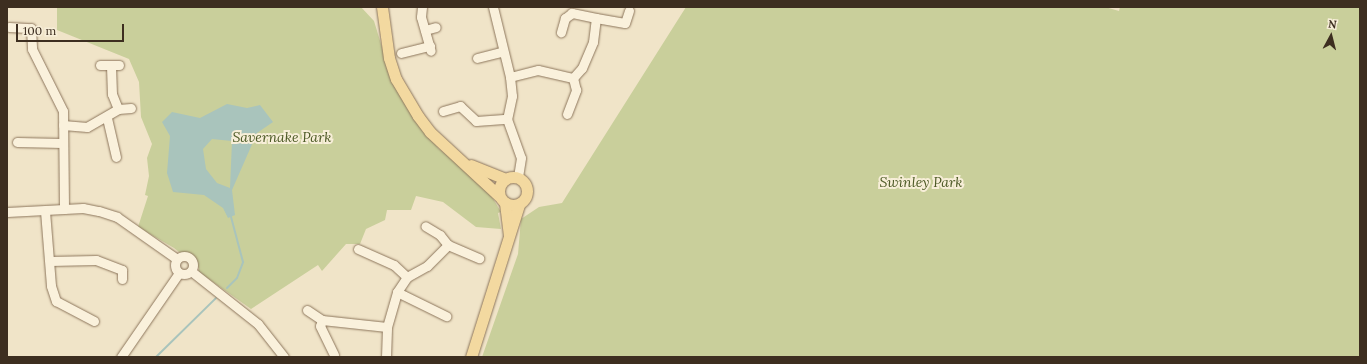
<!DOCTYPE html>
<style>
body{margin:0}
#map{position:relative;width:1367px;height:364px;overflow:hidden;background:#f0e4c8;font-family:Lora,serif}
div>[style]{position:absolute}
.green>*{inset:0;background:#c9cf9b}
.water>*{inset:0;background:#a9c4bc}
.stream>*{height:2px;margin:-1px;padding:0 1px;transform-origin:1px;border-radius:1px;background:#a9c4bc}
.roads{filter:drop-shadow(0 0 1px #8d765c) drop-shadow(0 0 1px #8d765c)}
.minor>*{height:9px;margin:-4.5px;padding:0 4.5px;transform-origin:4.5px;border-radius:4.5px;background:#faf1dc}
.minor>.ring{margin:-4.5px;padding:0;box-sizing:content-box;background:none;border:9px solid #faf1dc;border-radius:50%}
.major>*{height:11px;margin:-5.5px;padding:0 5.5px;transform-origin:5.5px;border-radius:5.5px;background:#f3d9a0}
.major>.ring{margin:-5.5px;padding:0;box-sizing:content-box;background:none;border:11px solid #f3d9a0;border-radius:50%}
span{translate:-50% -50%;white-space:nowrap;text-align:center;line-height:1.15;-webkit-text-stroke:4px #f7eed8;paint-order:stroke}
.park-label{font-size:14px;color:#4d5a26;font-style:italic}
.frame{position:absolute;inset:0;border:8px solid #3d2e20;pointer-events:none}
.north{position:absolute;left:1311px;top:16px;width:40px;height:40px;-webkit-text-stroke:3px #f7eed8;paint-order:stroke;rotate:7deg;font-size:11px;font-weight:700;line-height:16px;text-align:center;color:#3d2e20}
.north::after{content:'';display:block;margin:auto;width:14px;height:18px;background:#3d2e20;clip-path:polygon(50% 0,100% 100%,50% 72%,0 100%)}
.scale{position:absolute;left:16px;top:24px;width:108px;height:18px;box-sizing:border-box;border:2px solid #3d2e20;border-top:0;padding-left:5px;font-size:12px;line-height:14px;white-space:nowrap;color:#3d2e20;-webkit-text-stroke:3px #f7eed8;paint-order:stroke}
</style>
<div id="map">
<div class="green">
<div style="clip-path:polygon(57px 7px,361px 7px,374px 21px,393px 83px,438px 148px,479px 180px,492px 197px,501px 212px,498px 213px,501px 229px,476px 227px,443px 202px,416px 196px,411px 210px,387px 210px,385px 220px,366px 229px,360px 244px,346px 244px,322px 271px,318px 265px,251px 309px,199px 272px,199px 268px,174px 248px,138px 227px,148px 196px,145px 195px,149px 176px,147px 158px,152px 144px,141px 117px,139px 82px,129px 59px,57px 30px)"></div>
<div style="clip-path:polygon(686px 7px,1105px 7px,1119px 11px,1120px 7px,1360px 7px,1360px 357px,482px 357px,518px 254px,521px 219px,539px 207px,562px 203px)"></div>
</div>
<div class="water">
<div style="clip-path:polygon(evenodd,227px 104px,247px 108px,260px 105px,273px 122px,257px 133px,232px 190px,235px 215px,228px 218px,223px 208px,204px 195px,173px 192px,167px 173px,170px 136px,162px 122px,172px 112px,200px 118px,227px 104px,212px 139px,232px 141px,230px 188px,217px 183px,206px 169px,203px 149px,212px 139px)"></div>
</div>
<div class="stream">
<div style="left:227px;top:288px;width:14px;rotate:-45deg"></div>
<div style="left:237px;top:278px;width:17px;rotate:-69deg"></div>
<div style="left:243px;top:262px;width:47px;rotate:-104.9deg"></div>
<div style="left:156px;top:357px;width:84px;rotate:-44.5deg"></div>
</div>
<div class="roads">
<div class="minor">
<div style="left:422px;top:7px;width:10px;rotate:96deg"></div>
<div style="left:421px;top:17px;width:35px;rotate:74deg"></div>
<div style="left:493px;top:7px;width:72px;rotate:76.3deg"></div>
<div style="left:510px;top:77px;width:19px;rotate:84deg"></div>
<div style="left:512px;top:96px;width:24px;rotate:102deg"></div>
<div style="left:507px;top:119px;width:41px;rotate:70.3deg"></div>
<div style="left:521px;top:158px;width:19px;rotate:99deg"></div>
<div style="left:596px;top:18px;width:29px;rotate:10deg"></div>
<div style="left:625px;top:23px;width:13px;rotate:-72deg"></div>
<div style="left:9px;top:27px;width:22px;rotate:3deg"></div>
<div style="left:31px;top:28px;width:21px;rotate:87deg"></div>
<div style="left:32px;top:49px;width:69px;rotate:63.4deg"></div>
<div style="left:63px;top:111px;width:98px;rotate:89.4deg"></div>
<div style="left:425px;top:30px;width:11px;rotate:-15deg"></div>
<div style="left:401px;top:53px;width:30px;rotate:-14deg"></div>
<div style="left:477px;top:58px;width:25px;rotate:-14deg"></div>
<div style="left:100px;top:65px;width:19px"></div>
<div style="left:111px;top:66px;width:28px;rotate:88deg"></div>
<div style="left:112px;top:94px;width:16px;rotate:68deg"></div>
<div style="left:510px;top:77px;width:29px;rotate:-14deg"></div>
<div style="left:538px;top:70px;width:36px;rotate:13deg"></div>
<div style="left:573px;top:78px;width:13px;rotate:-48deg"></div>
<div style="left:582px;top:68px;width:28px;rotate:-67deg"></div>
<div style="left:593px;top:42px;width:24px;rotate:-83deg"></div>
<div style="left:596px;top:18px;width:25px;rotate:-168deg"></div>
<div style="left:572px;top:13px;width:9px;rotate:144deg"></div>
<div style="left:565px;top:18px;width:15px;rotate:106deg"></div>
<div style="left:443px;top:111px;width:18px;rotate:-16deg"></div>
<div style="left:460px;top:106px;width:22px;rotate:43deg"></div>
<div style="left:476px;top:121px;width:31px;rotate:-4deg"></div>
<div style="left:567px;top:114px;width:26px;rotate:-69deg"></div>
<div style="left:576px;top:90px;width:12px;rotate:-104deg"></div>
<div style="left:107px;top:118px;width:40px;rotate:77deg"></div>
<div style="left:63px;top:125px;width:24px;rotate:5deg"></div>
<div style="left:87px;top:127px;width:36px;rotate:-30deg"></div>
<div style="left:118px;top:109px;width:13px;rotate:-4deg"></div>
<div style="left:17px;top:142px;width:45px;rotate:1.3deg"></div>
<div style="left:45px;top:211px;width:75px;rotate:85.4deg"></div>
<div style="left:51px;top:286px;width:16px;rotate:72deg"></div>
<div style="left:56px;top:301px;width:43px;rotate:27.8deg"></div>
<div style="left:7px;top:212px;width:76px;rotate:-3deg"></div>
<div style="left:83px;top:208px;width:16px;rotate:11deg"></div>
<div style="left:99px;top:211px;width:19px;rotate:18deg"></div>
<div style="left:117px;top:217px;width:73px;rotate:35deg"></div>
<div style="left:448px;top:245px;width:34px;rotate:23deg"></div>
<div style="left:358px;top:249px;width:39px;rotate:24deg"></div>
<div style="left:394px;top:265px;width:18px;rotate:43deg"></div>
<div class="ring" style="left:175px;top:256px;width:9px;height:9px"></div>
<div style="left:50px;top:261px;width:46px;rotate:-1.2deg"></div>
<div style="left:96px;top:260px;width:28px;rotate:21deg"></div>
<div style="left:122px;top:270px;width:9px;rotate:90deg"></div>
<div style="left:191px;top:271px;width:85px;rotate:38.3deg"></div>
<div style="left:258px;top:324px;width:42px;rotate:51.8deg"></div>
<div style="left:397px;top:292px;width:55px;rotate:26.1deg"></div>
<div style="left:307px;top:310px;width:18px;rotate:34deg"></div>
<div style="left:322px;top:320px;width:65px;rotate:6.1deg"></div>
<div style="left:322px;top:320px;width:6px;rotate:108deg"></div>
<div style="left:320px;top:326px;width:32px;rotate:64deg"></div>
<div style="left:121px;top:357px;width:102px;rotate:-55.4deg"></div>
<div style="left:386px;top:357px;width:30px;rotate:-88deg"></div>
<div style="left:387px;top:327px;width:36px;rotate:-74deg"></div>
<div style="left:397px;top:292px;width:18px;rotate:-56deg"></div>
<div style="left:407px;top:277px;width:23px;rotate:-29deg"></div>
<div style="left:427px;top:266px;width:30px;rotate:-45deg"></div>
<div style="left:448px;top:245px;width:13px;rotate:-129deg"></div>
<div style="left:440px;top:235px;width:17px;rotate:-149deg"></div>
</div>
<div class="major">
<div style="left:382px;top:7px;width:51px;rotate:82.2deg"></div>
<div style="left:389px;top:58px;width:22px;rotate:72deg"></div>
<div style="left:396px;top:79px;width:43px;rotate:59.3deg"></div>
<div style="left:418px;top:116px;width:20px;rotate:53deg"></div>
<div style="left:430px;top:132px;width:94px;rotate:42.8deg"></div>
<div style="left:471px;top:165px;width:37px;rotate:22deg"></div>
<div class="ring" style="left:499px;top:177px;width:17px;height:17px"></div>
<div style="left:505px;top:203px;width:32px;rotate:83deg"></div>
<div style="left:471px;top:357px;width:159px;rotate:-72.5deg"></div>
</div>
</div>
<div class="park-label">
<span style="left:282px;top:137px">Savernake Park</span>
<span style="left:921px;top:182px">Swinley Park</span>
</div>
<div class="frame"></div>
<div class="north">N</div>
<div class="scale">100 m</div>
</div>
